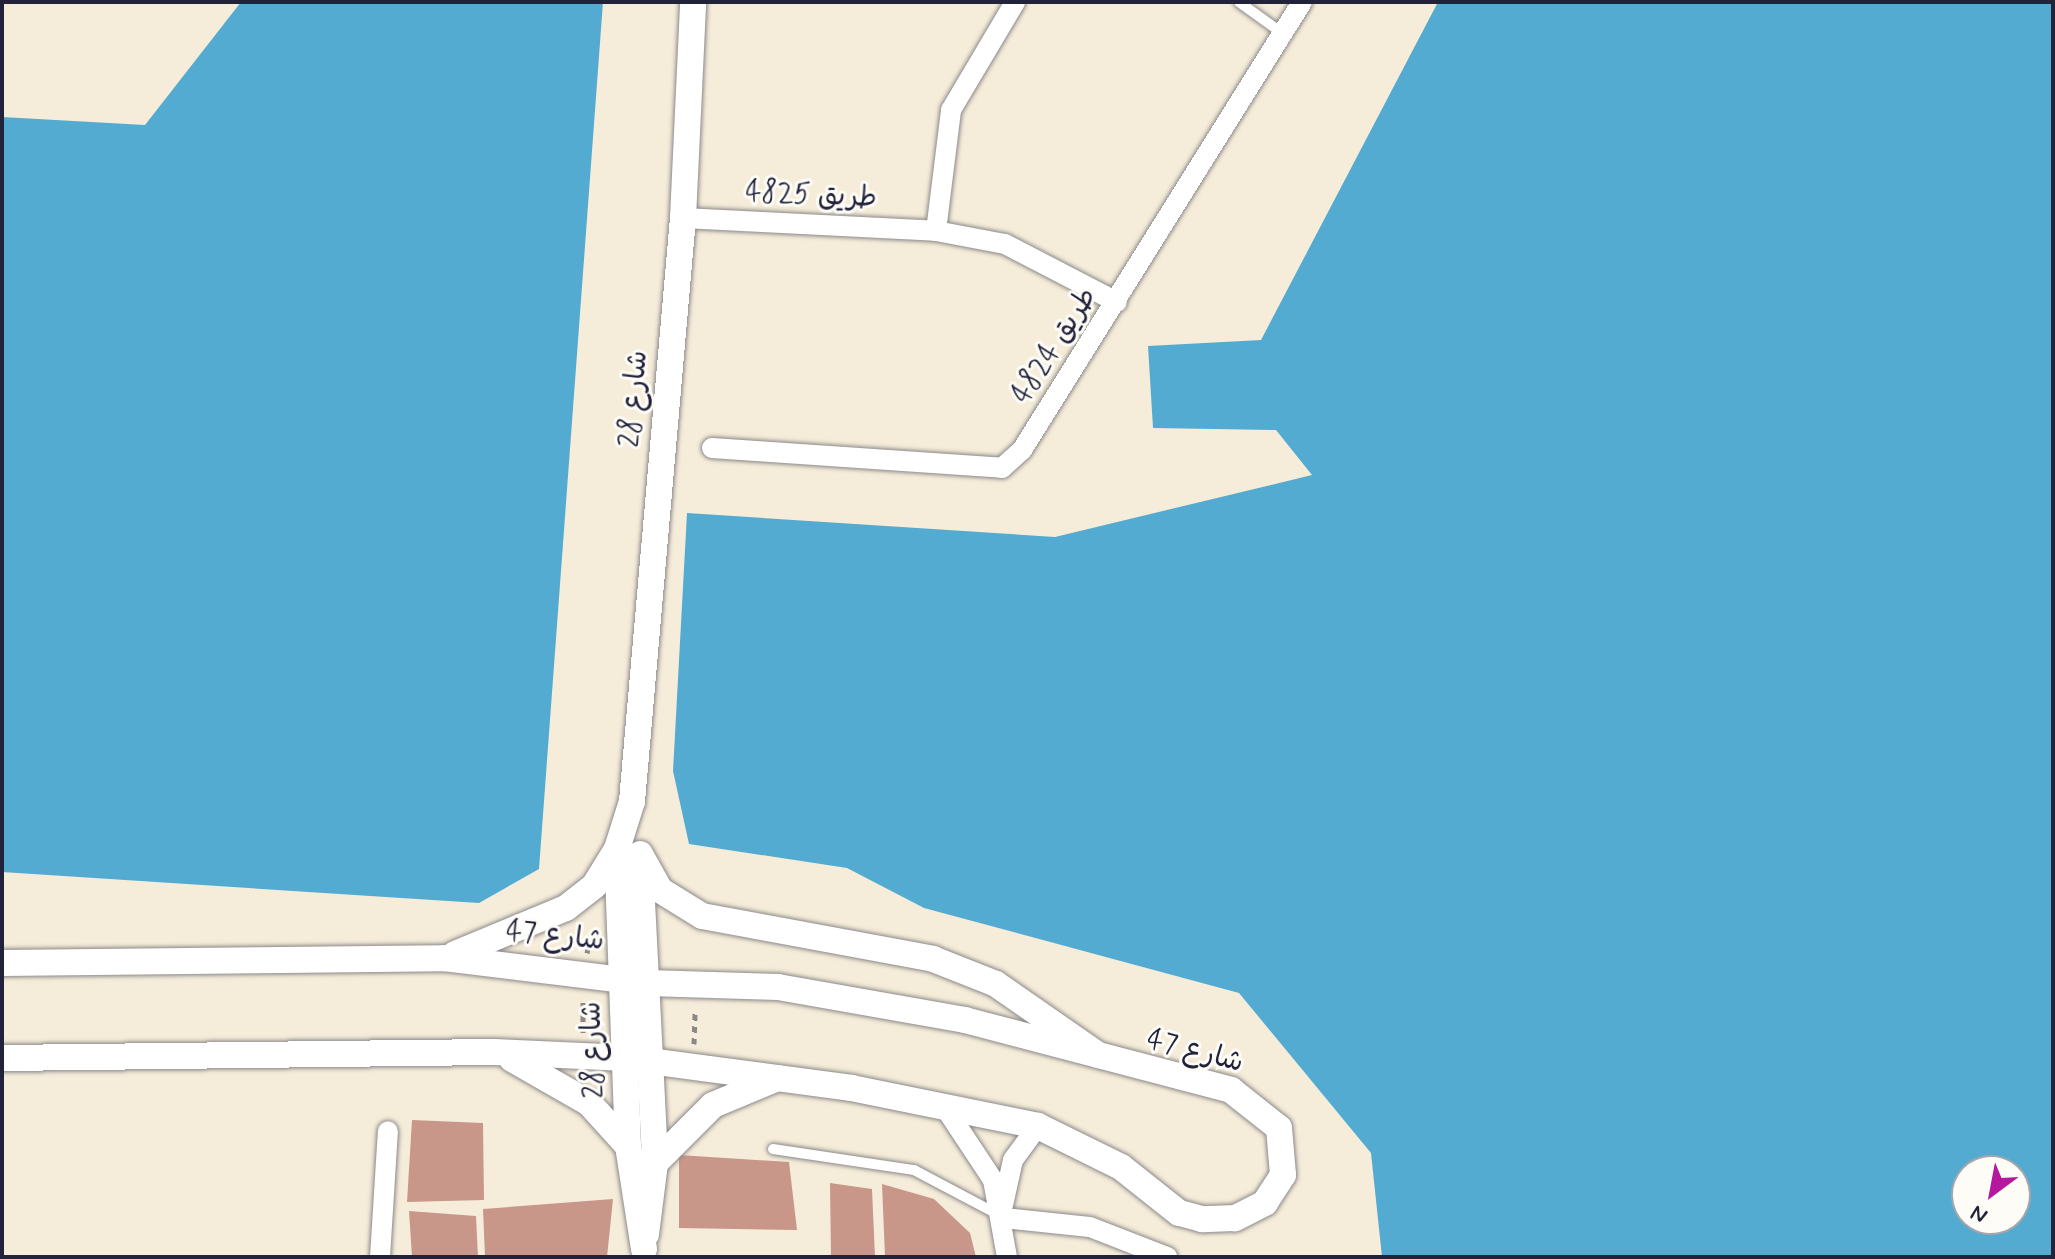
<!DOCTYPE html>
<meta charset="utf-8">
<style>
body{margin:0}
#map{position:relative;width:2055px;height:1259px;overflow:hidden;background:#f5edd9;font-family:Mynerve,"Playpen Sans Arabic",sans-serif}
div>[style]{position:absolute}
.water>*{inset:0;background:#54abd1}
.building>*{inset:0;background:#c99789}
.path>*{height:5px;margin-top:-2.5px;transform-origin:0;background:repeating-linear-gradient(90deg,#8c888a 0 6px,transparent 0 12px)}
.roads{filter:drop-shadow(0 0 2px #8c888a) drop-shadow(0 0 2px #8c888a)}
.service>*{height:10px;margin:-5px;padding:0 5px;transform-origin:5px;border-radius:5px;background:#fff}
.minor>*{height:20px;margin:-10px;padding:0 10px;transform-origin:10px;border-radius:10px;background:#fff}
.tertiary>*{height:26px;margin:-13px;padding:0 13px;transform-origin:13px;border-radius:13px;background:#fff}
span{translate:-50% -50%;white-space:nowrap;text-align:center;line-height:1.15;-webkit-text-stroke:6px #fdfcf7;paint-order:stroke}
.street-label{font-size:28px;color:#22223b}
.frame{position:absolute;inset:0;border:4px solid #22223b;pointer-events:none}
.north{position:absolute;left:1951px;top:1155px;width:80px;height:80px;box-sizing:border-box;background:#fdfcf7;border:2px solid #a5a5ac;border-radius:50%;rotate:212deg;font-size:22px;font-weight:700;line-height:32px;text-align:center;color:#22223b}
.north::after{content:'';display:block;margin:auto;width:28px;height:36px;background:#b5179e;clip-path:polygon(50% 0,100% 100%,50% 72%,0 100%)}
</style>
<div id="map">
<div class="water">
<div style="clip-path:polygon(241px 2px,603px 2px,539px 869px,479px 903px,2px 872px,2px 117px,145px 125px)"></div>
<div style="clip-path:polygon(evenodd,1438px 2px,2053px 2px,2053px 1257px,1382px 1257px,1371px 1153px,1239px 993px,924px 908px,847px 868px,689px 844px,673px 771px,687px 513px,1055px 537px,1312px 475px,1276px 430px,1153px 428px,1148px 346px,1261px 340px,1438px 2px,1967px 1171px,2015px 1171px,2015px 1219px,1967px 1219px,1967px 1171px)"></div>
</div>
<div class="building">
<div style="clip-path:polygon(412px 1120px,483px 1123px,484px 1200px,407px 1202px)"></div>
<div style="clip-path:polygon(679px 1155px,789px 1162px,797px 1230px,679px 1228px)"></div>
<div style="clip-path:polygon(830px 1183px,872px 1189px,875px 1257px,831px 1257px)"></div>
<div style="clip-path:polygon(882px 1184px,934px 1199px,970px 1233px,976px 1257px,885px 1257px)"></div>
<div style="clip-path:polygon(613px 1199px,607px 1257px,485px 1257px,483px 1209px)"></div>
<div style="clip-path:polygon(409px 1211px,476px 1216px,478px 1257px,412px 1257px)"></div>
</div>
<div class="path">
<div style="left:587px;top:953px;width:22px;rotate:-77deg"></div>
<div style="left:583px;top:1033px;width:34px;rotate:-90deg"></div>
<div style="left:694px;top:1044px;width:34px;rotate:-88deg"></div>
</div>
<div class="roads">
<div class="service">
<div style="left:1239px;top:2px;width:53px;rotate:35.8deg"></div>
<div style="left:773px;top:1149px;width:143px;rotate:8.5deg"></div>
<div style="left:914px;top:1170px;width:96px;rotate:27.9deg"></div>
</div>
<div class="minor">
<div style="left:683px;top:218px;width:253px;rotate:2.9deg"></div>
<div style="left:936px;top:231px;width:70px;rotate:10.7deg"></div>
<div style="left:1005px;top:244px;width:126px;rotate:27.4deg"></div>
<div style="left:936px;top:231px;width:122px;rotate:-82.9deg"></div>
<div style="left:951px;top:110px;width:126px;rotate:-59.3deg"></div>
<div style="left:712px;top:448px;width:291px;rotate:3.9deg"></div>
<div style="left:1002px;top:468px;width:27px;rotate:-42deg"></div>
<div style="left:1022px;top:450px;width:528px;rotate:-57.99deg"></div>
<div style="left:944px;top:1106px;width:89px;rotate:56.5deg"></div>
<div style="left:993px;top:1180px;width:78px;rotate:79.7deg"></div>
<div style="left:1003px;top:1205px;width:46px;rotate:-77.5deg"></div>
<div style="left:1013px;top:1160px;width:42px;rotate:-53.7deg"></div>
<div style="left:1004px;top:1218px;width:86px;rotate:6deg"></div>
<div style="left:1090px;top:1227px;width:83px;rotate:21.3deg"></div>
<div style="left:380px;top:1257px;width:126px;rotate:-86.4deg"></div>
</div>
<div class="tertiary">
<div style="left:640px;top:854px;width:41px;rotate:60.9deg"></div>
<div style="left:660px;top:890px;width:49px;rotate:31.8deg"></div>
<div style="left:702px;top:916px;width:235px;rotate:10.5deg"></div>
<div style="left:933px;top:959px;width:68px;rotate:21.6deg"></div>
<div style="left:996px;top:984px;width:124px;rotate:34.8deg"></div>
<div style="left:640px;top:862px;width:301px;rotate:87.1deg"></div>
<div style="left:655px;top:1163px;width:72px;rotate:97.2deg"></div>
<div style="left:455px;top:954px;width:120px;rotate:-22.5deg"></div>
<div style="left:566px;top:908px;width:36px;rotate:-38deg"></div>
<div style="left:594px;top:886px;width:44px;rotate:-58.1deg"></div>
<div style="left:2px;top:963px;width:442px;rotate:-0.6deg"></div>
<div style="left:444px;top:958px;width:206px;rotate:7deg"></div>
<div style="left:648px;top:983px;width:130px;rotate:1.8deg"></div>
<div style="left:778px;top:987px;width:190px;rotate:10deg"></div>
<div style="left:965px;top:1020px;width:275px;rotate:14.7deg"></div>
<div style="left:1231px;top:1090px;width:61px;rotate:38.4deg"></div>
<div style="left:1279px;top:1128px;width:47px;rotate:85.1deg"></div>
<div style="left:1283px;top:1175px;width:33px;rotate:123deg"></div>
<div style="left:1265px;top:1203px;width:34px;rotate:153deg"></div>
<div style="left:1235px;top:1218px;width:33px;rotate:178deg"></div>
<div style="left:1202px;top:1219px;width:24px;rotate:-165deg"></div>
<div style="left:1179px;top:1213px;width:74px;rotate:-141.6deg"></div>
<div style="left:1121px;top:1167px;width:93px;rotate:-153.7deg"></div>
<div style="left:1038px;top:1126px;width:190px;rotate:-168.5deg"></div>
<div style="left:852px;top:1088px;width:228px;rotate:-172.4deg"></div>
<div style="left:626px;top:1058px;width:132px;rotate:-177.4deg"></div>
<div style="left:494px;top:1052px;width:492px;rotate:179.3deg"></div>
<div style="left:512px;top:1059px;width:89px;rotate:29.7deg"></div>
<div style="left:589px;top:1103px;width:58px;rotate:47.8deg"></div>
<div style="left:655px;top:1163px;width:82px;rotate:-45deg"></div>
<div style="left:713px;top:1105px;width:70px;rotate:-22.6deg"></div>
<div style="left:644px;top:1249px;width:104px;rotate:-98.8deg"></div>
<div style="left:628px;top:1146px;width:297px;rotate:-92.1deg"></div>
<div style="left:617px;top:849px;width:50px;rotate:-72.6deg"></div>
<div style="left:632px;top:801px;width:585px;rotate:-85deg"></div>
<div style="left:683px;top:218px;width:216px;rotate:-87.3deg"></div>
</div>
</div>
<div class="street-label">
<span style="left:811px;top:196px;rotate:3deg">طريق 4825</span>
<span style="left:1055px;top:346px;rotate:-57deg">طريق 4824</span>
<span style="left:635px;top:399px;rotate:-85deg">شارع 28</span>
<span style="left:555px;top:937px;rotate:6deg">شارع 47</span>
<span style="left:594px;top:1050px;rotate:-92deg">شارع 28</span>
<span style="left:1195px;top:1052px;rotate:15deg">شارع 47</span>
</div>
<div class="frame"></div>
<div class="north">N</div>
</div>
